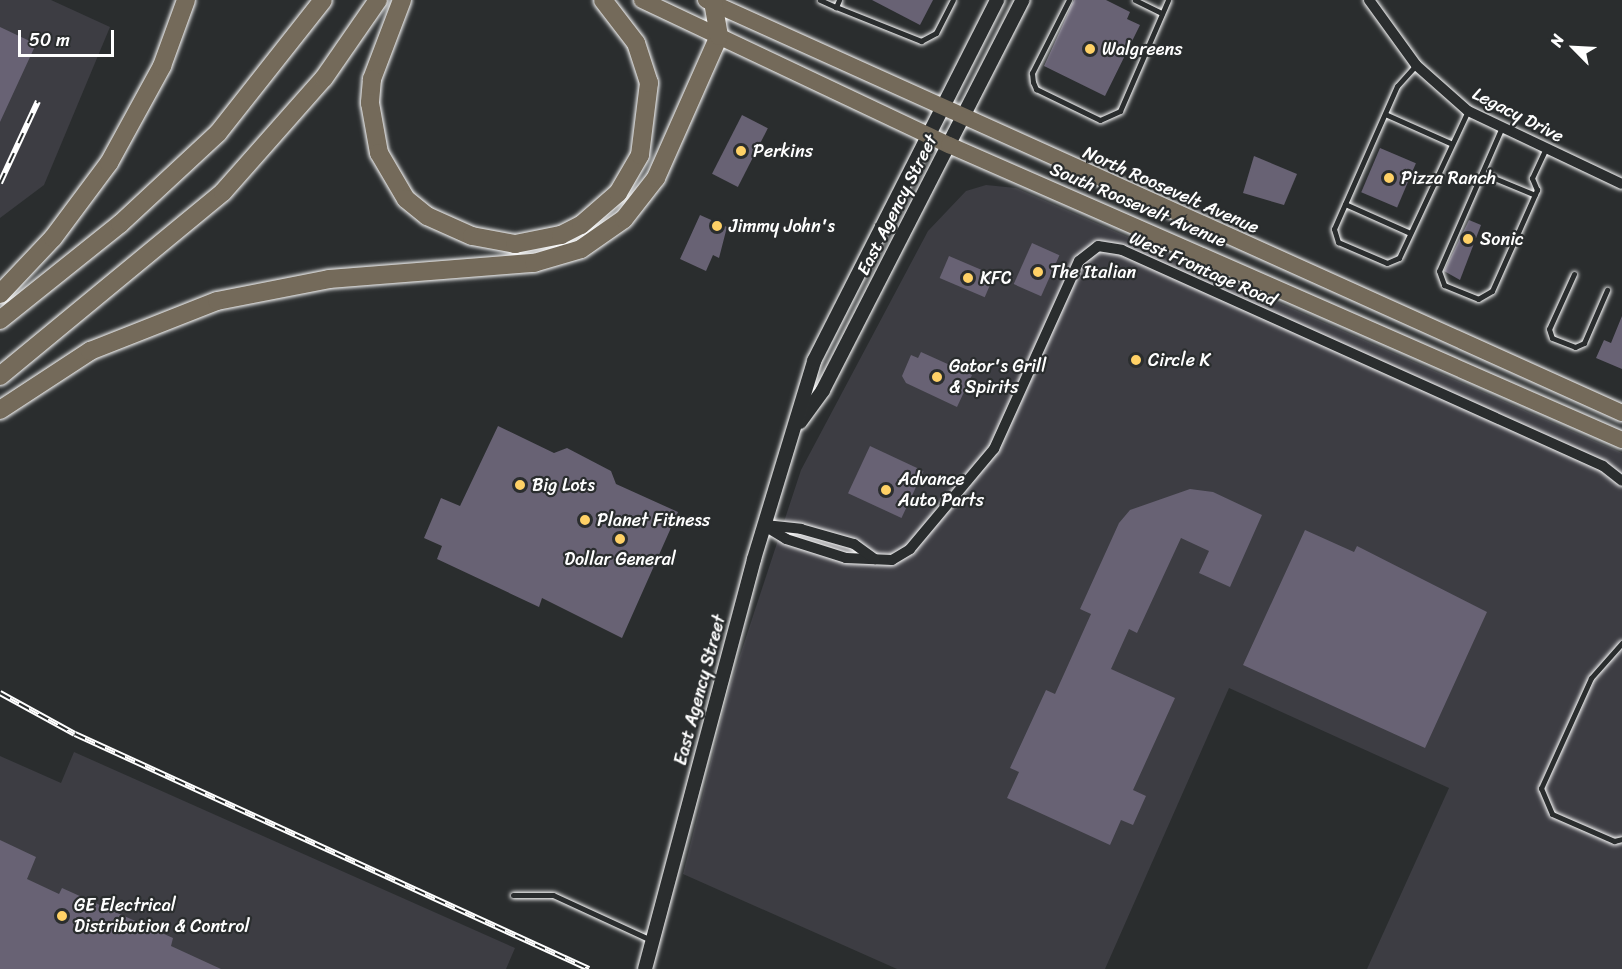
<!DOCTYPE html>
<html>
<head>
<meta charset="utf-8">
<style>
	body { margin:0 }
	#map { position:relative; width:1622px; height:969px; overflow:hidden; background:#2a2d2e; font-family:Sriracha,sans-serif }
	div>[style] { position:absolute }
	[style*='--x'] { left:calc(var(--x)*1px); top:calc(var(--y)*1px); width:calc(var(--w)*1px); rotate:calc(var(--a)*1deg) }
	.built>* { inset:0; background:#3d3d43 }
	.building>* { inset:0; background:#686274; transform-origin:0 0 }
	.roads { filter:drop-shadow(0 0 2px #fff) drop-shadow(0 0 2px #fff) }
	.service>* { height:5px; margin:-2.5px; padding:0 2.5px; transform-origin:2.5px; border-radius:2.5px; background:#2a2d2e }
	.minor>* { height:10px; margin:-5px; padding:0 5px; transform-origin:5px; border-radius:5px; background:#2a2d2e }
	.secondary>* { height:14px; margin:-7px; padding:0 7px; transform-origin:7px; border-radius:7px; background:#2a2d2e }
	.trunk>* { height:16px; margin:-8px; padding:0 8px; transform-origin:8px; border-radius:8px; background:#746a5a }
	.motorway>* { height:18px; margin:-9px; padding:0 9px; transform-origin:9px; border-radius:9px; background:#746a5a }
	.rail>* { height:6px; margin-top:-3px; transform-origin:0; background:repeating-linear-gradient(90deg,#2a2d2e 0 11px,#fff 0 22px); box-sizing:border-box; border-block:2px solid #fff }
	.dots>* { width:16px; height:16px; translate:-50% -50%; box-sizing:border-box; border:3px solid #2a2d2e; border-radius:50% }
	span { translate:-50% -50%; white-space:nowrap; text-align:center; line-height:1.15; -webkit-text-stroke:4.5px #2a2d2e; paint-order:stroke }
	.poi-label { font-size:18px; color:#fff }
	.left { translate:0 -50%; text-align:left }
	.street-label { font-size:18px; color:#fff }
	.north { position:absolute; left:1544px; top:18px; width:60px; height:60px; -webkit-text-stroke:4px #2a2d2e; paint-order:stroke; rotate:294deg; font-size:16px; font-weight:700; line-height:24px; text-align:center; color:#fff }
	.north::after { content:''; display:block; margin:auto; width:21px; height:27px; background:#fff; clip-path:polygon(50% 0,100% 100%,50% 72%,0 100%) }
	.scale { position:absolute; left:18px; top:30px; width:96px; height:27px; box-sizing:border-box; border:3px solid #fff; border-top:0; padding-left:8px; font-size:18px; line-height:21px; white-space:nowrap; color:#fff; -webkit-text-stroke:4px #2a2d2e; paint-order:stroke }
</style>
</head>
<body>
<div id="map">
	<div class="built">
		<i style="clip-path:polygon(0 0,51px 0,110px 27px,44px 185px,0 218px)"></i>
		<i style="clip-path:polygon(986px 185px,1016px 188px,1622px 453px,1622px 969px,1367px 969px,1449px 788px,1229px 688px,1105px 969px,897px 969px,683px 874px,729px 689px,801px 470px,928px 231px,966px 191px)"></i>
		<i style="clip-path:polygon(74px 752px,515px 948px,506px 969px,0 969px,0 756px,61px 783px)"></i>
	</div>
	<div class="building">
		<i style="clip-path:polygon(872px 0,933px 0,920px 25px)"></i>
		<i style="clip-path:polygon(1074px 0,1106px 0,1130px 12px,1127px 19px,1140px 25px,1105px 96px,1044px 66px)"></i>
		<i style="clip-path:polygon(0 27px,36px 44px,0 122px)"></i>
		<i style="left:742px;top:115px;width:29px;height:66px;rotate:27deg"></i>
		<i style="left:1380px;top:148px;width:39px;height:48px;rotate:23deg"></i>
		<i style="clip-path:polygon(1254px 156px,1297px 174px,1284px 205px,1243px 193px)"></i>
		<i style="clip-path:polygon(700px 215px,727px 227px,719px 258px,713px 255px,706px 271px,680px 259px)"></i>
		<i style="clip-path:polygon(1469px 220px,1481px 225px,1460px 280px,1444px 271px)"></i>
		<i style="left:1032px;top:243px;width:30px;height:45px;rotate:24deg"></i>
		<i style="left:949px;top:256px;width:49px;height:24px;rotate:23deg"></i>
		<i style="clip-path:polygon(1622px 316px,1622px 369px,1596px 358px,1604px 340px,1611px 343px)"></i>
		<i style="clip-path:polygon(921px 352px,972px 375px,957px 407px,906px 383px,902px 376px,911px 355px,918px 358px)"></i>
		<i style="clip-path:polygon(498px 426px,554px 453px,567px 448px,611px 471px,616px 484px,678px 512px,622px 638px,542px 598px,539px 607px,437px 559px,442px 546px,424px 538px,441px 498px,460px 506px)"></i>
		<i style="left:870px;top:446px;width:59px;height:52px;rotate:25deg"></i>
		<i style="clip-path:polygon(1190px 489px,1213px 492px,1262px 515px,1230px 587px,1199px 573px,1209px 551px,1181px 538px,1137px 633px,1129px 629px,1111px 669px,1175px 698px,1133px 790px,1146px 796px,1133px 825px,1121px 820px,1110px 845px,1007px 798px,1019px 772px,1010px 768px,1046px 690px,1055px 694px,1091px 614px,1080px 609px,1119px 523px,1130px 510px)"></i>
		<i style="clip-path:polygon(1305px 530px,1354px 552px,1357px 546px,1487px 612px,1425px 748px,1243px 665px)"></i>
		<i style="clip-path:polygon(0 840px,36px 857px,27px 879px,59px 894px,62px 888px,173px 938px,171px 946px,221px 969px,0 969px)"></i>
	</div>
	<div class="roads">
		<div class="service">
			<i style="--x:820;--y:0;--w:17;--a:24"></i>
			<i style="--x:839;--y:0;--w:8;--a:113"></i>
			<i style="--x:836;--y:7;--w:92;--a:21.8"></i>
			<i style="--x:921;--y:41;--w:17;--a:-28"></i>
			<i style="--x:936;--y:33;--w:37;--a:-63"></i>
			<i style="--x:1069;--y:0;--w:82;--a:116.9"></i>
			<i style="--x:1032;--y:73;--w:9;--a:84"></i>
			<i style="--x:1033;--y:82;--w:8;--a:67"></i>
			<i style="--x:1036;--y:89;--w:71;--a:25.8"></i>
			<i style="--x:1100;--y:120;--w:22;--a:-24"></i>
			<i style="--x:1120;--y:111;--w:121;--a:-66.6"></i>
			<i style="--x:1135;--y:0;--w:30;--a:26"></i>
			<i style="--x:1416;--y:65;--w:28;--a:132"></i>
			<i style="--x:1397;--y:86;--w:156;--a:113.8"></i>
			<i style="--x:1334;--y:229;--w:14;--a:73"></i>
			<i style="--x:1338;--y:242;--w:53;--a:23.2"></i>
			<i style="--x:1387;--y:263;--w:13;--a:-23"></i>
			<i style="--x:1399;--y:258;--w:162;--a:-64.9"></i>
			<i style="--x:1385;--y:114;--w:71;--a:24"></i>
			<i style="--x:1502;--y:127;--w:157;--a:113.6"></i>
			<i style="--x:1439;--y:271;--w:15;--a:70"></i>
			<i style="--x:1444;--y:285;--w:37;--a:22"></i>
			<i style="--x:1478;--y:299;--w:16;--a:-30"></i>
			<i style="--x:1492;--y:291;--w:111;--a:-66"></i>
			<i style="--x:1537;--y:190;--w:13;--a:-113"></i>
			<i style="--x:1532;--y:178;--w:33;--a:-65"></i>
			<i style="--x:1482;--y:173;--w:57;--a:22.5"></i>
			<i style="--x:1345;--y:204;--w:71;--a:24"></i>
			<i style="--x:1574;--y:274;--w:60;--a:114.4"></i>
			<i style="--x:1549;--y:329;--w:9;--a:72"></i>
			<i style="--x:1552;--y:338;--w:25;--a:21"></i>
			<i style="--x:1575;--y:347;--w:10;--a:-24"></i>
			<i style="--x:1584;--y:343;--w:58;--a:-66.5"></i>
			<i style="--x:1622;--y:643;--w:47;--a:131.5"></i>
			<i style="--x:1591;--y:678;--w:121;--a:114.4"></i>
			<i style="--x:1541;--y:788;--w:28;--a:67"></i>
			<i style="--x:1552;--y:814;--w:68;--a:23.5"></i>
			<i style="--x:1614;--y:841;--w:8;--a:-14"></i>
			<i style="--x:513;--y:895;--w:40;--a:0"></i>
			<i style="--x:553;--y:895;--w:108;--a:24.7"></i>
		</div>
		<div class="minor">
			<i style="--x:1369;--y:0;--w:80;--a:54.1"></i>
			<i style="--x:1416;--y:65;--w:69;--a:41.5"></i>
			<i style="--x:1468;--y:111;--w:170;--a:25.4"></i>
			<i style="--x:763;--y:525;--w:27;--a:31"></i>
			<i style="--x:786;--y:539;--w:63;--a:17.6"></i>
			<i style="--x:846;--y:558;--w:46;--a:2.5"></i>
			<i style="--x:892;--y:560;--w:21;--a:-31"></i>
			<i style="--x:910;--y:549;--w:131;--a:-50"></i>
			<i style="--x:994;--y:449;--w:206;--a:-65.7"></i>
			<i style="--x:1079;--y:261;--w:24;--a:-38"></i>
			<i style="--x:1098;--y:246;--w:24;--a:9"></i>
			<i style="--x:1122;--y:250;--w:527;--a:24.18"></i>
			<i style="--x:1603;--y:466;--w:24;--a:38"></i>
			<i style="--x:765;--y:525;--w:36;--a:6"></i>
			<i style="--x:801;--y:529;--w:55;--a:15.8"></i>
			<i style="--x:854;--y:544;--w:26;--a:36"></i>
		</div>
		<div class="secondary">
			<i style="--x:800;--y:422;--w:39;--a:-54"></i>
			<i style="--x:823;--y:390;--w:438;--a:-62.9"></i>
			<i style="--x:645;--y:969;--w:424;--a:-75.1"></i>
			<i style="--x:754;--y:559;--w:207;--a:-73.1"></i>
			<i style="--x:814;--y:361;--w:405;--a:-63.1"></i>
		</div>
		<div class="trunk">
			<i style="--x:642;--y:0;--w:340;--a:25.3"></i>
			<i style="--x:949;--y:145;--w:735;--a:23.67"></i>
			<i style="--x:706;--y:0;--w:1005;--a:24.27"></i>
		</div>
		<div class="motorway">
			<i style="--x:402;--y:0;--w:85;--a:110.8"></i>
			<i style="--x:372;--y:79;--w:24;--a:95"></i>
			<i style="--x:370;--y:103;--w:51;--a:79.8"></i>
			<i style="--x:379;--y:153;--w:53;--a:59.6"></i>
			<i style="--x:406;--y:199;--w:27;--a:39"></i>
			<i style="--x:427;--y:216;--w:49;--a:24"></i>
			<i style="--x:472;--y:236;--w:44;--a:10.5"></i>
			<i style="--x:515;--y:244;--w:47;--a:-11.1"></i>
			<i style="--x:561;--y:235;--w:22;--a:-27"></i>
			<i style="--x:581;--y:225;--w:49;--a:-40.9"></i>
			<i style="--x:618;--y:193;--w:44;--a:-59.9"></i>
			<i style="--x:640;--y:155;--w:73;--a:-82.9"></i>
			<i style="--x:649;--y:83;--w:42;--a:-108"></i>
			<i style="--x:636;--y:43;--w:54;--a:-127.5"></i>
			<i style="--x:0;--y:294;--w:77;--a:-46.6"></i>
			<i style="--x:53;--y:238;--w:94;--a:-53.3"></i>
			<i style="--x:109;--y:163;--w:111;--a:-61.3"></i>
			<i style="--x:162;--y:66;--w:70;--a:-70"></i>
			<i style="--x:0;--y:320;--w:154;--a:-38.7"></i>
			<i style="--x:120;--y:224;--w:134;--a:-42.9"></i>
			<i style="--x:218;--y:133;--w:169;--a:-51.7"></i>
			<i style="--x:0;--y:376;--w:289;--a:-39.5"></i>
			<i style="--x:223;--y:192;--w:152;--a:-48.5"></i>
			<i style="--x:324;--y:78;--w:95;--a:-55.3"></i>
			<i style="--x:0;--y:410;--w:108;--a:-33.2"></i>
			<i style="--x:90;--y:351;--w:136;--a:-21.5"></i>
			<i style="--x:217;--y:301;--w:114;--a:-11.1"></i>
			<i style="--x:329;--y:279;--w:206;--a:-4.5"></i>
			<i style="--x:534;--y:263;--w:49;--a:-16.6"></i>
			<i style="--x:581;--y:249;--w:52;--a:-34.9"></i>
			<i style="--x:624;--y:219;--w:52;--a:-52"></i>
			<i style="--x:656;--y:178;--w:155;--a:-66.1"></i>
			<i style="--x:719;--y:36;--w:34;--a:-100"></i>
		</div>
	</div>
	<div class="rail">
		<i style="--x:0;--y:183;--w:90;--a:-65.1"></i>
		<i style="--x:0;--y:693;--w:85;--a:28.7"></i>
		<i style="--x:75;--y:734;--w:565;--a:24.57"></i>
	</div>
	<div class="dots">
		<i style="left:1090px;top:49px;background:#ffd166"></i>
		<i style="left:741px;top:151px;background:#ffd166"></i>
		<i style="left:1389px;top:178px;background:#ffd166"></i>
		<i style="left:717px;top:226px;background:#ffd166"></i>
		<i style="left:1468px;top:239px;background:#ffd166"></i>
		<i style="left:1038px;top:272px;background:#ffd166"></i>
		<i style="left:968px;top:278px;background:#ffd166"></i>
		<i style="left:1136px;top:360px;background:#ffd166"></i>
		<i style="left:937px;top:377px;background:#ffd166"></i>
		<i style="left:520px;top:485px;background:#ffd166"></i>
		<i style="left:886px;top:490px;background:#ffd166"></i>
		<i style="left:585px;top:520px;background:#ffd166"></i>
		<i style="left:620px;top:539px;background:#ffd166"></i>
		<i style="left:62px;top:916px;background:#ffd166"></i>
	</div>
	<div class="poi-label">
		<span class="left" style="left:1102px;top:49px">Walgreens</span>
		<span class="left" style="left:753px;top:151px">Perkins</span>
		<span class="left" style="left:1401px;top:178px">Pizza Ranch</span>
		<span class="left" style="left:729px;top:226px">Jimmy John's</span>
		<span class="left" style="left:1480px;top:239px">Sonic</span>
		<span class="left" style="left:1050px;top:272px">The Italian</span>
		<span class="left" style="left:980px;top:278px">KFC</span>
		<span class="left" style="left:1148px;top:360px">Circle K</span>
		<span class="left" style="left:949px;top:377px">Gator's Grill<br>&amp; Spirits</span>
		<span class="left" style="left:898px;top:490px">Advance<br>Auto Parts</span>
		<span class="left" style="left:532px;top:485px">Big Lots</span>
		<span class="left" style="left:597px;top:520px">Planet Fitness</span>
		<span style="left:620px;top:559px">Dollar General</span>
		<span class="left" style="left:74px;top:916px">GE Electrical<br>Distribution &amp; Control</span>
	</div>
	<div class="street-label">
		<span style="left:1518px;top:115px;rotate:27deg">Legacy Drive</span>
		<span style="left:1171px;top:190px;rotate:24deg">North Roosevelt Avenue</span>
		<span style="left:897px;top:205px;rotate:-63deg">East Agency Street</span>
		<span style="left:1138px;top:205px;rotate:23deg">South Roosevelt Avenue</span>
		<span style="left:1203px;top:269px;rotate:24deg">West Frontage Road</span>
		<span style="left:700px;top:690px;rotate:-75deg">East Agency Street</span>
	</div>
	<div class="north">N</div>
	<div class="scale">50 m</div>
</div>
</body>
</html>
